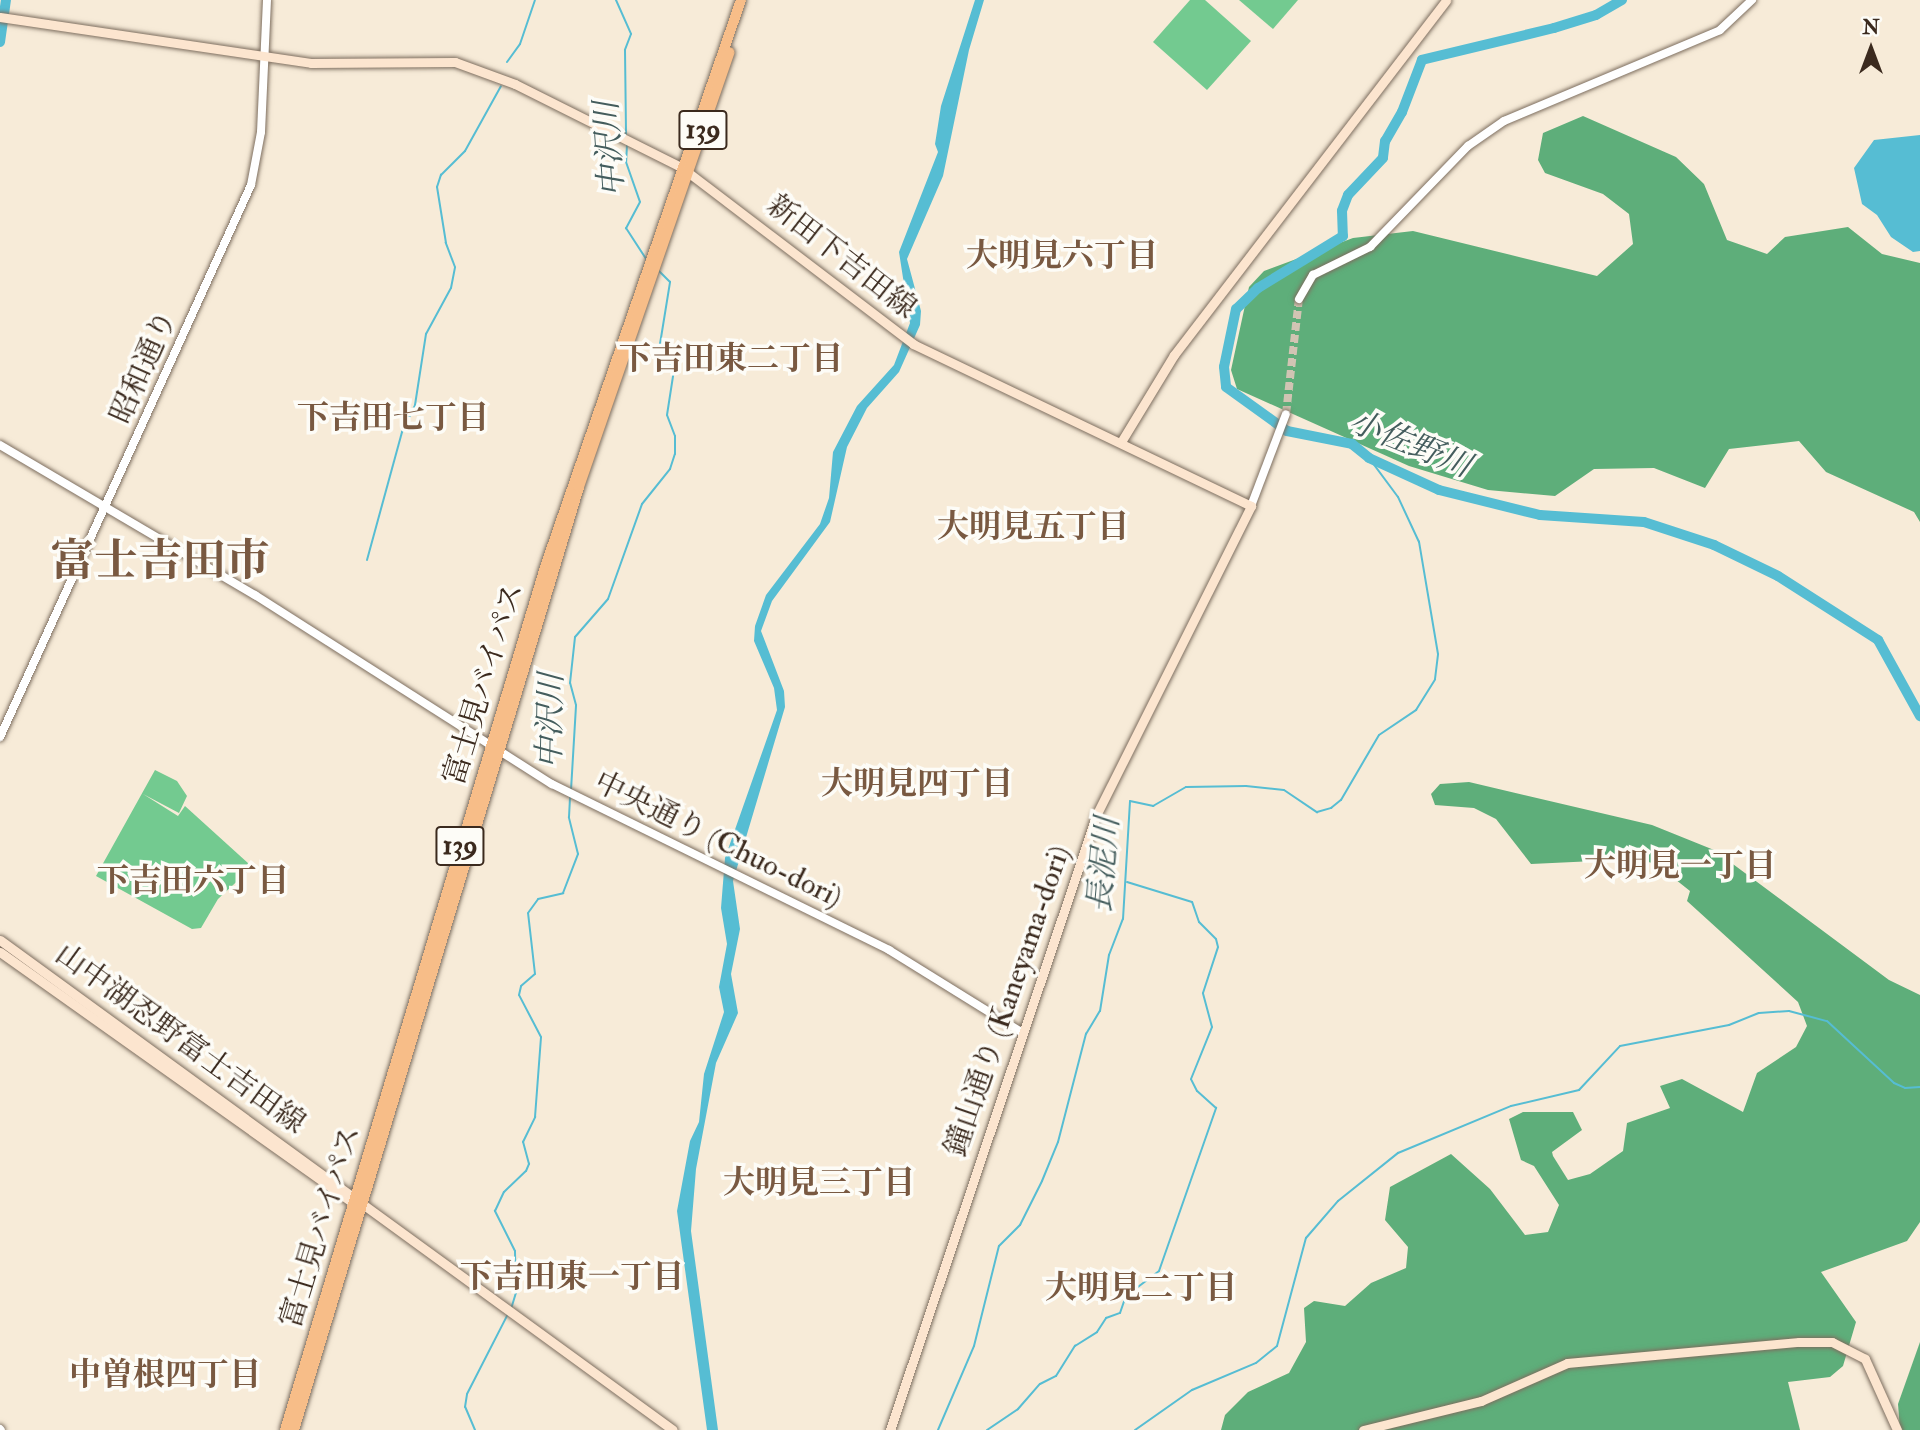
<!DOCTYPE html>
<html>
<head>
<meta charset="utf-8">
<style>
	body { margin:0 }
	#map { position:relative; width:1920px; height:1430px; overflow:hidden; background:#f7ebd8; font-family:"IM FELL Double Pica","Noto Serif JP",serif }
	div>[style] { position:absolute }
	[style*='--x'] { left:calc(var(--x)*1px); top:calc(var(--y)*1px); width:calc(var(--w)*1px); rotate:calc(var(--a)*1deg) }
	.green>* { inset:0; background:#73ca90 }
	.forest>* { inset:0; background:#5eae7a }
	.water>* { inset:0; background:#56bdd3 }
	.stream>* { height:2px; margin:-1px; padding:0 1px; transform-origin:1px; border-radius:1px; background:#56bdd3 }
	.river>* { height:10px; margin:-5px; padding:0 5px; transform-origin:5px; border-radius:5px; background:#56bdd3 }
	.tertiary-tunnel>* { height:8px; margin-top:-4px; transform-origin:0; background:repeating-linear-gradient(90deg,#d1c4b3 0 8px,transparent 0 12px) }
	.roads { filter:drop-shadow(0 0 2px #7d6e5f) drop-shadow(0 0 2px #7d6e5f) }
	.tertiary>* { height:8px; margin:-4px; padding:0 4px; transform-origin:4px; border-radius:4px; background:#fff }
	.secondary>* { height:9px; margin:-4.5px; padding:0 4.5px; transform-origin:4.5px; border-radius:4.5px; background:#fce5cf }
	.trunk>* { height:10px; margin:-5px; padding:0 5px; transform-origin:5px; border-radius:5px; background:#f7bd88 }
	span { translate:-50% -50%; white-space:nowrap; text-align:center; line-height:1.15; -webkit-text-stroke:7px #fdfcf7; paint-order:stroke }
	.shield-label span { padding:2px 5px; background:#fdfcf7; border:2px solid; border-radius:5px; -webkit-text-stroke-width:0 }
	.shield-label { font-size:28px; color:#3b2a1e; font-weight:700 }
	.street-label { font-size:30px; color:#3b2a1e }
	.water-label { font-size:32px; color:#445d5d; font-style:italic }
	.neighbourhood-label { font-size:32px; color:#795941; font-weight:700 }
	.town-label { font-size:44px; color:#795941; font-weight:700 }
	.north { position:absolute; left:1836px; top:14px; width:70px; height:70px; -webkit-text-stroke:5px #fdfcf7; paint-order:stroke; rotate:0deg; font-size:19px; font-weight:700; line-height:28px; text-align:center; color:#3b2a1e }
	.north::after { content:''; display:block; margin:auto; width:24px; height:32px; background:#3b2a1e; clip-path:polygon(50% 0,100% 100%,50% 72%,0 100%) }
</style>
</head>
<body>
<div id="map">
	<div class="green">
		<i style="clip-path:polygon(1190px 0,1205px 0,1251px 41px,1207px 90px,1153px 42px)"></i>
		<i style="clip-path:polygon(1239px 0,1298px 0,1273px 29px)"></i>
		<i style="clip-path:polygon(155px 770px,177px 781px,187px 796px,179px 813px,143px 794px,178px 816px,185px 806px,249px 864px,247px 872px,218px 899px,201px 928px,192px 929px,96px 876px)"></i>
	</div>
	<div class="forest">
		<i style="clip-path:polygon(1583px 116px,1676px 157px,1704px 184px,1727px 240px,1767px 254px,1785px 237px,1848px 227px,1882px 254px,1920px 263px,1920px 522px,1914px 512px,1826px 472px,1799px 441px,1729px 449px,1705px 488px,1654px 468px,1594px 469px,1555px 496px,1488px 490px,1409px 466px,1237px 389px,1231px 370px,1249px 287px,1264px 271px,1353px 238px,1413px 231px,1597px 276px,1633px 244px,1629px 214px,1603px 194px,1545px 173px,1538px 160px,1543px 133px)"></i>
		<i style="clip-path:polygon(1469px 782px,1652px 825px,1714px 850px,1889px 980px,1920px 995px,1920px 1222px,1907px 1241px,1821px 1272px,1856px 1322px,1843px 1366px,1830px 1377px,1788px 1382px,1800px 1430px,1221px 1430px,1225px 1415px,1248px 1392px,1289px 1373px,1306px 1342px,1304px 1308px,1314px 1301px,1345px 1306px,1371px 1283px,1406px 1268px,1408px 1247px,1385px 1220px,1390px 1187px,1451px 1154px,1490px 1189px,1525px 1235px,1548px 1232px,1559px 1205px,1534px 1166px,1521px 1160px,1509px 1119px,1523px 1112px,1573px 1112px,1582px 1130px,1552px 1152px,1553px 1156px,1568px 1180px,1590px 1174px,1623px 1151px,1627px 1123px,1670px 1108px,1660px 1086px,1682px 1079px,1743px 1112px,1757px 1073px,1796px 1047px,1807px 1026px,1798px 1002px,1687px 901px,1690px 891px,1656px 864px,1637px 859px,1531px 864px,1496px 819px,1474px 808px,1435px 805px,1431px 794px,1440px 784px)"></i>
		<i style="clip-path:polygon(1920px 1342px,1920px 1430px,1900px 1430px,1898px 1404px)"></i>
	</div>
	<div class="water">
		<i style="clip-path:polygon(975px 0,984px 0,969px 50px,943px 176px,907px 259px,921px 311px,920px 325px,899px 372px,867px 408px,847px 447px,830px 522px,772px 601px,761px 631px,784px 691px,785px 707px,733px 881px,740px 929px,731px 974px,738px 1013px,716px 1063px,696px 1169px,691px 1231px,718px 1430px,707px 1430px,677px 1211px,690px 1141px,699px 1122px,704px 1074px,724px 1012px,719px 987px,727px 944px,721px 908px,725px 858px,777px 710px,774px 688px,754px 641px,755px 626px,766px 595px,820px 524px,829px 498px,833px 452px,857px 406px,894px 365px,910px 323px,899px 252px,938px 152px,935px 144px,941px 106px)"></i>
		<i style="clip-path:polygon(1920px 135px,1920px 251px,1913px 252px,1891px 237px,1877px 215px,1862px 204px,1854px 168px,1874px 140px)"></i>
	</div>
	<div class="stream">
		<i style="--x:616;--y:0;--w:37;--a:66"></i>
		<i style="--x:631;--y:34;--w:17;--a:111"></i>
		<i style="--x:625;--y:50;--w:85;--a:89.3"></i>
		<i style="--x:507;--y:62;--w:22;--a:-54"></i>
		<i style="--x:520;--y:44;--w:46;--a:-71.2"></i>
		<i style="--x:627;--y:145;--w:17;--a:93"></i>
		<i style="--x:626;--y:162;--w:42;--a:70.7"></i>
		<i style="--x:640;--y:202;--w:30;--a:118"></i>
		<i style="--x:626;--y:228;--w:37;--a:57"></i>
		<i style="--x:367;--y:560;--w:133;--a:-74.7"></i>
		<i style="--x:402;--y:432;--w:30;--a:-64"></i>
		<i style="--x:415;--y:405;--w:72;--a:-81.2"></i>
		<i style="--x:426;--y:334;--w:52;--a:-61.5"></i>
		<i style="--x:451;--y:288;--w:21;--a:-79"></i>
		<i style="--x:455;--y:267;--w:26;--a:-111"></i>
		<i style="--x:446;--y:243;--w:57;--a:-99.1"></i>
		<i style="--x:437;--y:187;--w:13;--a:-72"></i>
		<i style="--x:441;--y:175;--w:34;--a:-45"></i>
		<i style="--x:465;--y:151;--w:74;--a:-61"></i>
		<i style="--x:571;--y:790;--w:85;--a:-86.6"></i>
		<i style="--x:576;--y:705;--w:23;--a:-105"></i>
		<i style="--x:570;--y:683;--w:46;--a:-83.8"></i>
		<i style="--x:575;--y:637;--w:50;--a:-49"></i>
		<i style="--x:608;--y:599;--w:101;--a:-70.3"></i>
		<i style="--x:642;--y:504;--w:45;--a:-51.3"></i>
		<i style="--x:670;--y:469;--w:16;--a:-72"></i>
		<i style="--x:675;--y:454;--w:18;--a:-90"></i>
		<i style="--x:675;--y:436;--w:22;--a:-111"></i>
		<i style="--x:667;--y:415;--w:46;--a:-81.2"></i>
		<i style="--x:674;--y:370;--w:30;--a:-118"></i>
		<i style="--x:660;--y:344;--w:63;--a:-80.8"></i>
		<i style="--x:670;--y:282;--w:17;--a:-135"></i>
		<i style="--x:511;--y:1309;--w:17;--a:-73"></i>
		<i style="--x:516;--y:1293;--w:42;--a:-91.4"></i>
		<i style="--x:515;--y:1251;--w:45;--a:-116.6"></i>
		<i style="--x:495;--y:1211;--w:21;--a:-65"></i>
		<i style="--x:504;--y:1192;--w:30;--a:-44"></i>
		<i style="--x:526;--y:1171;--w:8;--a:-67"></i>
		<i style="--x:529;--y:1164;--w:23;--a:-105"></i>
		<i style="--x:523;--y:1142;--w:28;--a:-64"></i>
		<i style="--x:535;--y:1117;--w:80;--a:-85.7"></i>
		<i style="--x:541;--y:1037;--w:47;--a:-117.6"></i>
		<i style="--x:519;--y:995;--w:9;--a:-77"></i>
		<i style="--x:521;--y:986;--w:18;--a:-41"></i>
		<i style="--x:535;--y:974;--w:61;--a:-96.5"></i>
		<i style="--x:528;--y:913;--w:17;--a:-54"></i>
		<i style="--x:538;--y:899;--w:26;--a:-13"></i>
		<i style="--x:563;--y:893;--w:42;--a:-69"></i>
		<i style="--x:578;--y:854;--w:38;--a:-104"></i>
		<i style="--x:569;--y:817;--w:22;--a:-87"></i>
		<i style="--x:475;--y:1430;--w:25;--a:-113"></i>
		<i style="--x:465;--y:1407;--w:13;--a:-81"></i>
		<i style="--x:467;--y:1394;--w:90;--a:-62.9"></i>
		<i style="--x:938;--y:1430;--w:91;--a:-66.8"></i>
		<i style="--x:974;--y:1346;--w:103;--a:-76"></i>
		<i style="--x:999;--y:1246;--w:30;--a:-45"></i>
		<i style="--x:1020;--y:1225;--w:49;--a:-63.4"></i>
		<i style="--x:1042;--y:1181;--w:42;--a:-67.7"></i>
		<i style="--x:1058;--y:1142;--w:112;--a:-75.5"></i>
		<i style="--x:1086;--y:1034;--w:27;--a:-59"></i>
		<i style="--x:1100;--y:1011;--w:57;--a:-80.9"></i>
		<i style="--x:1109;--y:955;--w:39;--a:-69"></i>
		<i style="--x:1123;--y:919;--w:118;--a:-86.6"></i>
		<i style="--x:1130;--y:801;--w:24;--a:12"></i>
		<i style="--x:1153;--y:806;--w:38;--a:-30"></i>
		<i style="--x:1186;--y:787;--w:60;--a:-1"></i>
		<i style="--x:1246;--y:786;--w:38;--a:6"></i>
		<i style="--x:1284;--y:790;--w:40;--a:34"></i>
		<i style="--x:1317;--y:812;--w:15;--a:-16"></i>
		<i style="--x:1331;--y:808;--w:13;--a:-39"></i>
		<i style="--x:1341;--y:800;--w:75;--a:-59.7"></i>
		<i style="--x:1379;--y:735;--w:45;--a:-34"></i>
		<i style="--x:1416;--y:710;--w:36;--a:-58"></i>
		<i style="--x:1435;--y:679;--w:25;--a:-83"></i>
		<i style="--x:1438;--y:654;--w:114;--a:-99.6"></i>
		<i style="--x:1419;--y:542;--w:50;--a:-115"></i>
		<i style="--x:1398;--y:497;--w:49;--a:-126.6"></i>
		<i style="--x:987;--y:1430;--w:37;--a:-34"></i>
		<i style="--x:1018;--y:1409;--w:33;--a:-49"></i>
		<i style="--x:1040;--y:1384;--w:18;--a:-27"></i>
		<i style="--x:1056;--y:1376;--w:36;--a:-58"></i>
		<i style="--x:1075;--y:1346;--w:26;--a:-32"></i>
		<i style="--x:1097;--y:1332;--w:17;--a:-57"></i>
		<i style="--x:1106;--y:1318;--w:15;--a:-20"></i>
		<i style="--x:1120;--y:1313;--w:18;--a:-71"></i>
		<i style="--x:1126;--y:1296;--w:41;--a:-37.1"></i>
		<i style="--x:1159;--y:1271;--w:173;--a:-70.7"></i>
		<i style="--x:1216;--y:1108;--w:25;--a:-138"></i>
		<i style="--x:1197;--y:1091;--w:13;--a:-117"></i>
		<i style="--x:1191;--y:1079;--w:56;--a:-68"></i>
		<i style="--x:1212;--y:1027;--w:35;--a:-105"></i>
		<i style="--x:1203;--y:993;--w:48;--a:-71.9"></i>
		<i style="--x:1218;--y:947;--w:8;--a:-104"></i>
		<i style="--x:1216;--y:939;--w:24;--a:-135"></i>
		<i style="--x:1199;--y:922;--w:21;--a:-109"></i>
		<i style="--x:1192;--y:902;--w:68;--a:-162.9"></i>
		<i style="--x:1135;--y:1430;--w:70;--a:-35.1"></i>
		<i style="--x:1192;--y:1390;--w:69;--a:-22.9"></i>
		<i style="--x:1256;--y:1363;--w:27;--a:-39"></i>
		<i style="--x:1277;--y:1346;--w:112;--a:-75"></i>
		<i style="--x:1306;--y:1238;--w:49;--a:-49.1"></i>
		<i style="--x:1338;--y:1201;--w:77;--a:-38.7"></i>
		<i style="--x:1398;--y:1153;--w:122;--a:-22.6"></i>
		<i style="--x:1511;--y:1106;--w:70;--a:-13.2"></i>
		<i style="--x:1579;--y:1090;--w:60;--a:-47"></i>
		<i style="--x:1620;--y:1046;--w:111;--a:-10.9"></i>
		<i style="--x:1729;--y:1025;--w:32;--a:-22"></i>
		<i style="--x:1759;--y:1013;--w:30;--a:-4"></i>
		<i style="--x:1789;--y:1011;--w:39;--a:15"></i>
		<i style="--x:1827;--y:1021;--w:91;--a:42.8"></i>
		<i style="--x:1894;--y:1083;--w:12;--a:24"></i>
		<i style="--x:1905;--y:1088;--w:15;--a:-4"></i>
	</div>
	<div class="river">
		<i style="--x:1622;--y:0;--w:30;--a:150"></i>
		<i style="--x:1596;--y:15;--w:44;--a:162.8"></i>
		<i style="--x:1554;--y:28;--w:136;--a:166.4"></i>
		<i style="--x:1422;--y:60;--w:56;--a:111"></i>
		<i style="--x:1402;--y:112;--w:34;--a:120"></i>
		<i style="--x:1385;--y:141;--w:17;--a:97"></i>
		<i style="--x:1383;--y:158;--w:51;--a:133.4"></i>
		<i style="--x:1348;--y:195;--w:17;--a:111"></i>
		<i style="--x:1342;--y:211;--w:25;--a:88"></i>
		<i style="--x:1343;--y:236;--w:100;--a:148.5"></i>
		<i style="--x:1258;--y:288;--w:30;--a:136"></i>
		<i style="--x:1236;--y:309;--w:59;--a:101.7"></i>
		<i style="--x:1224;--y:367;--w:20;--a:84"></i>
		<i style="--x:1226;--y:387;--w:75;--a:35.8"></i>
		<i style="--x:1287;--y:431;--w:66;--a:11.3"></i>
		<i style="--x:1352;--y:444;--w:22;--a:39"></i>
		<i style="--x:1369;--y:458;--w:77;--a:24.6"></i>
		<i style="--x:1439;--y:490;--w:104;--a:13.9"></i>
		<i style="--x:1540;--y:515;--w:104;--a:3.9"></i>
		<i style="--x:1644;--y:522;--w:74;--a:18.2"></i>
		<i style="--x:1714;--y:545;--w:71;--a:25.8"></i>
		<i style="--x:1778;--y:576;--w:119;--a:32.6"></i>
		<i style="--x:1878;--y:640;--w:87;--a:61.1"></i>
		<i style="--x:0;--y:42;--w:42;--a:-81.9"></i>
	</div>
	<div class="tertiary-tunnel">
		<i style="--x:1286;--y:414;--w:116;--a:-83.6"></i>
	</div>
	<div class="roads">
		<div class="tertiary">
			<i style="--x:1299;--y:299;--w:28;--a:-60"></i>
			<i style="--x:1313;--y:275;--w:64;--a:-26.2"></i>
			<i style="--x:1370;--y:247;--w:141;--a:-45.9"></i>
			<i style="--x:1468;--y:146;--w:44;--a:-34.8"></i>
			<i style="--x:1504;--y:121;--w:234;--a:-22.8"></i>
			<i style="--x:1720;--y:30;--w:44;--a:-43.2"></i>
			<i style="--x:0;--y:445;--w:296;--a:30.5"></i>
			<i style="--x:255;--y:595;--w:352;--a:32.5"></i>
			<i style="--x:552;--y:784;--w:376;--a:26.2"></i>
			<i style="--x:889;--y:950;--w:158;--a:31.8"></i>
			<i style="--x:1251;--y:506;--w:98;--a:-69.2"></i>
			<i style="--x:0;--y:737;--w:606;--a:-65.55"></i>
			<i style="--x:251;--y:185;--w:54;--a:-79.3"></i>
			<i style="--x:261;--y:132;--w:132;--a:-87.4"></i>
			<i style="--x:0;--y:1429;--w:1;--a:45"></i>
		</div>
		<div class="secondary">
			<i style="--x:0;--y:17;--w:314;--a:8.4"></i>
			<i style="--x:311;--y:63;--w:144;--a:-0.4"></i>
			<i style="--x:455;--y:62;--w:64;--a:20.1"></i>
			<i style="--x:515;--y:84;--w:186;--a:26.6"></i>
			<i style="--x:681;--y:167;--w:292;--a:37.3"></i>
			<i style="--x:913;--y:344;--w:375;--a:25.6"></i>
			<i style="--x:1251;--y:506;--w:343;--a:116.6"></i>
			<i style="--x:1097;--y:813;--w:651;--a:108.55"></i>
			<i style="--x:1121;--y:442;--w:102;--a:-58.7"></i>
			<i style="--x:1174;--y:355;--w:447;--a:-52.5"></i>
			<i style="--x:0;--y:940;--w:832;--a:36.06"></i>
			<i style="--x:0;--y:952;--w:438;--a:35.4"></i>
			<i style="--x:1363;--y:1430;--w:122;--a:-13.8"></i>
			<i style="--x:1481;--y:1401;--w:94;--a:-23.8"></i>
			<i style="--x:1567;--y:1363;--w:233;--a:-5.2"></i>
			<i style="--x:1799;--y:1342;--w:33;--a:0"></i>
			<i style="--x:1832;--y:1342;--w:37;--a:27"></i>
			<i style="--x:1865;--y:1359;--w:78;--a:65.7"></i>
		</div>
		<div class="trunk">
			<i style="--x:285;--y:1430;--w:901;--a:-73.23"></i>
			<i style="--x:545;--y:567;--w:600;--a:-70.93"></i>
			<i style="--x:294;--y:1430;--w:985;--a:-73.18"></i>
			<i style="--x:579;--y:487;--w:460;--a:-70.9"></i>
		</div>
	</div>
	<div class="shield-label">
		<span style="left:703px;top:130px">139</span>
		<span style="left:460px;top:846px">139</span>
	</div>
	<div class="street-label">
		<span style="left:841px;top:257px;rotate:38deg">新田下吉田線</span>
		<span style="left:144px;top:367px;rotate:-66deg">昭和通り</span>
		<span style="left:484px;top:684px;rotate:-73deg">富士見バイパス</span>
		<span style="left:718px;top:840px;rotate:26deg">中央通り (Chuo-dori)</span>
		<span style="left:1008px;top:1001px;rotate:-71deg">鐘山通り (Kaneyama-dori)</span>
		<span style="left:180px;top:1039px;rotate:36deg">山中湖忍野富士吉田線</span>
		<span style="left:321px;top:1227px;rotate:-73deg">富士見バイパス</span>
	</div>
	<div class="water-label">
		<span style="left:610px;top:149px;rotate:-94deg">中沢川</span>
		<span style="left:1410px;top:444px;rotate:22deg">小佐野川</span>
		<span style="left:551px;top:721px;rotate:-89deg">中沢川</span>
		<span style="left:1104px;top:865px;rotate:-85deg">長泥川</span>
	</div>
	<div class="neighbourhood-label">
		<span style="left:1062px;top:256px">大明見六丁目</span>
		<span style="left:731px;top:359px">下吉田東二丁目</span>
		<span style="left:393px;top:418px">下吉田七丁目</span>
		<span style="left:1033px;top:527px">大明見五丁目</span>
		<span style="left:917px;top:784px">大明見四丁目</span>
		<span style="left:1680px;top:866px">大明見一丁目</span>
		<span style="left:193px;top:881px">下吉田六丁目</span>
		<span style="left:819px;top:1183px">大明見三丁目</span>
		<span style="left:572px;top:1277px">下吉田東一丁目</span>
		<span style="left:1141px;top:1288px">大明見二丁目</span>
		<span style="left:165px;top:1375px">中曽根四丁目</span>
	</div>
	<div class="town-label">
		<span style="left:160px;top:562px">富士吉田市</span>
	</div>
	<div class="north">N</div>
</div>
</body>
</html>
